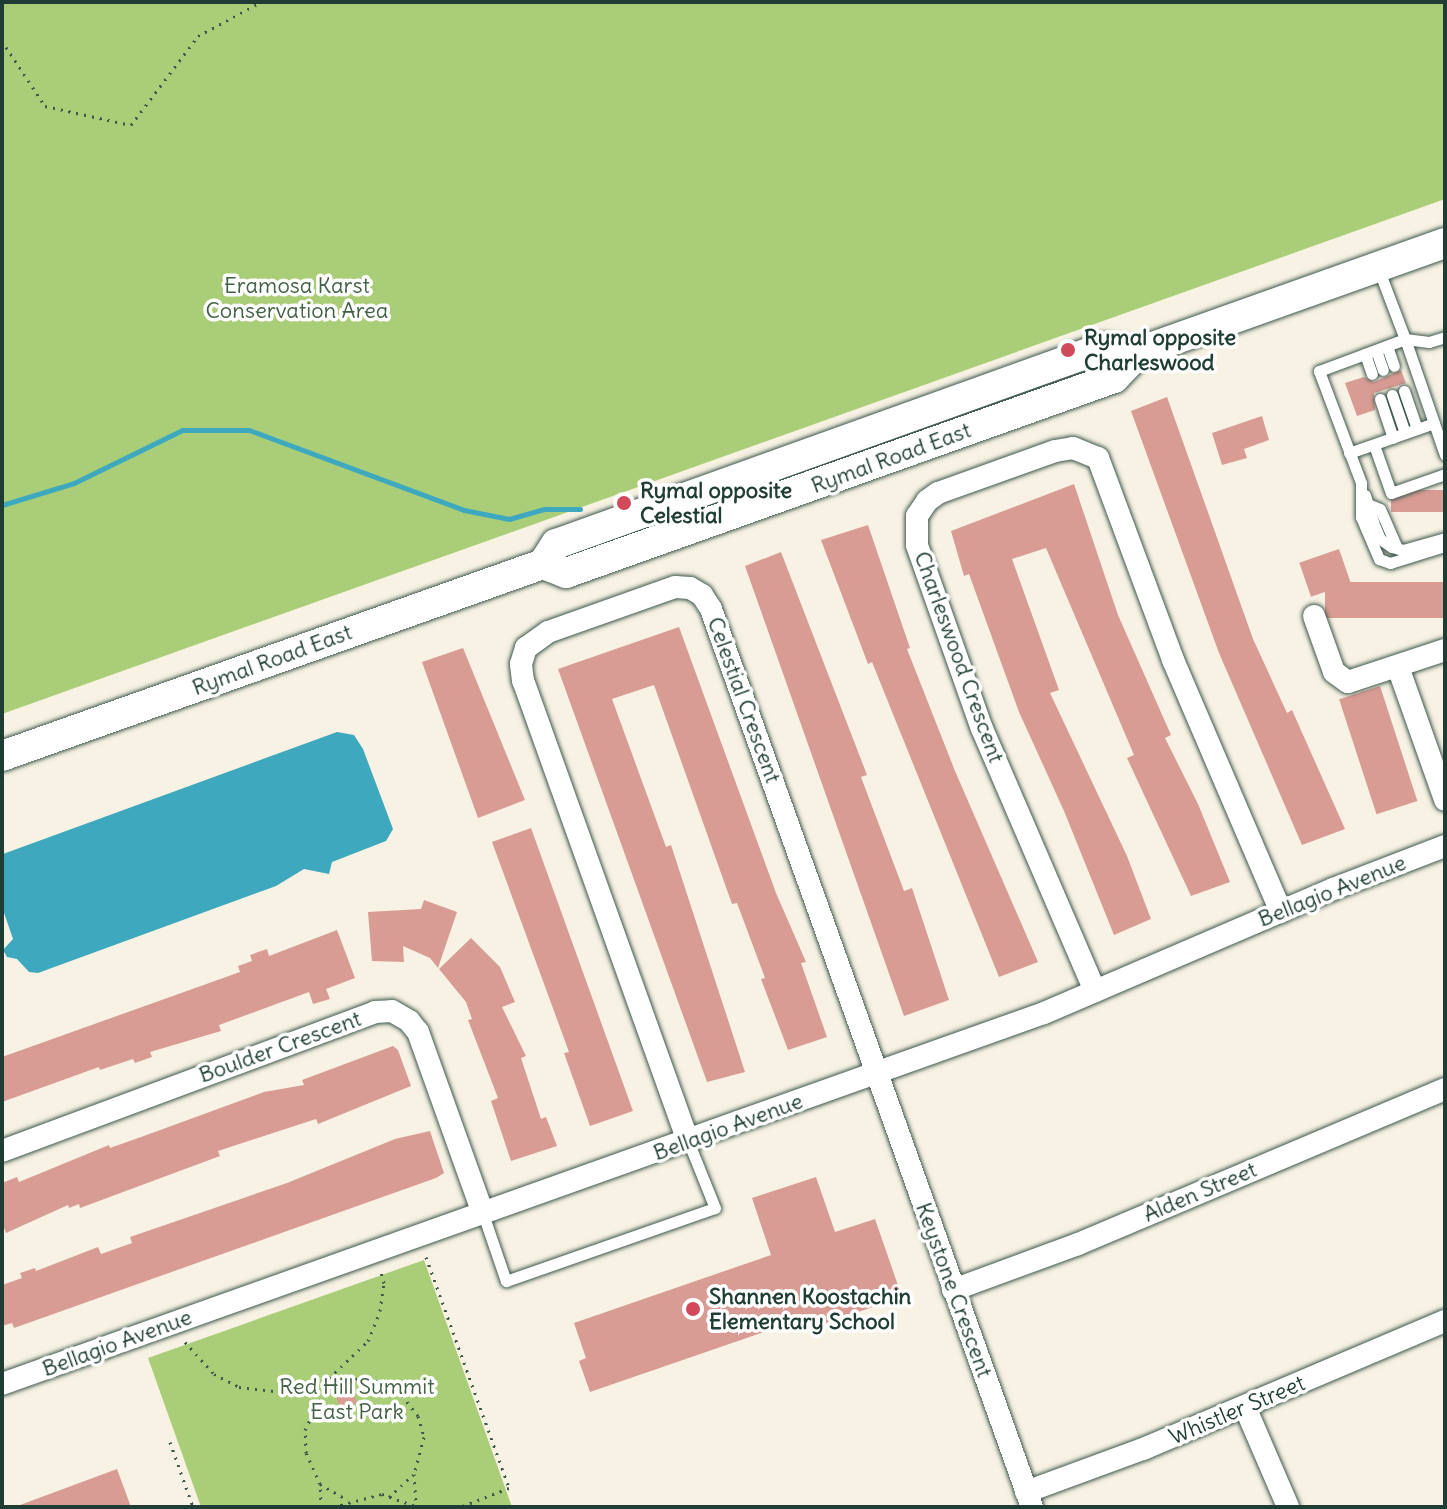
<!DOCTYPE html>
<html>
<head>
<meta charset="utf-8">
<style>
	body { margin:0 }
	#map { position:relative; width:1447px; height:1509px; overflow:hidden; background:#f7f2e3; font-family:Delius,sans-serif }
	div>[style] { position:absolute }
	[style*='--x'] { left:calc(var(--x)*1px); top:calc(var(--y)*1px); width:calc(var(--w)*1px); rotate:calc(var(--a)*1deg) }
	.green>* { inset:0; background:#aace78 }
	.water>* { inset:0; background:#3ea9be }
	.stream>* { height:5px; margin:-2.5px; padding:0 2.5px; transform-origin:2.5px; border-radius:2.5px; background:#3ea9be }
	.building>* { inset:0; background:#d99c94; transform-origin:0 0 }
	.path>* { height:3px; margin-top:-1.5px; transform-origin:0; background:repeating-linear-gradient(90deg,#3f584e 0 2px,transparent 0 8px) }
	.roads { filter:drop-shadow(0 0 2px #3f584e) drop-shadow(0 0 2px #3f584e) }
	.lane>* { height:11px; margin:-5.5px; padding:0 5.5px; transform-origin:5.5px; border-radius:5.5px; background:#fff }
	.street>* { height:22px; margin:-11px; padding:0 11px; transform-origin:11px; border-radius:11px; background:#fff }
	.secondary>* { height:30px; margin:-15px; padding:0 15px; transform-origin:15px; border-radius:15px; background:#fff }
	.dots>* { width:22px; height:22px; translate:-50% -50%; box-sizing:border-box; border:4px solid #fff; border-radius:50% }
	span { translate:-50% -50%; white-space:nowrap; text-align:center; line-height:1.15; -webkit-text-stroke:7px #fff; paint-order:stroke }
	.park-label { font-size:22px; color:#426145 }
	.poi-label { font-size:22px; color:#1f3d34; font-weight:700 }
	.left { translate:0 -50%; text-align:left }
	.street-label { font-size:22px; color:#1f3d34 }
	.frame { position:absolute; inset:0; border:4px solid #1f3d34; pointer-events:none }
</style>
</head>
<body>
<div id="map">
	<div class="green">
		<i style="clip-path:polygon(2px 2px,1445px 2px,1445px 199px,2px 714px)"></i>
		<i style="clip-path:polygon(424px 1260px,512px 1507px,201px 1507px,148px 1358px)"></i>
	</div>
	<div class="water">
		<i style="clip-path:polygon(337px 732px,354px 735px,363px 749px,393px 829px,386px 841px,332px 862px,329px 874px,304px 869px,276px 886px,38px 973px,29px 972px,17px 959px,7px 957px,3px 950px,13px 939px,2px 907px,3px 854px)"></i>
	</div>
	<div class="stream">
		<i style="--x:2;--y:505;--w:75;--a:-17"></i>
		<i style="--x:74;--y:483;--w:120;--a:-26.1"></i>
		<i style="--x:182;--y:430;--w:67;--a:0"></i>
		<i style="--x:249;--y:430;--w:229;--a:20.4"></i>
		<i style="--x:464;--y:510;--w:46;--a:11.3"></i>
		<i style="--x:509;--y:519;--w:37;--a:-16"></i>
		<i style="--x:545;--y:509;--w:35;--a:0"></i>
	</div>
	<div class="building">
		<i style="clip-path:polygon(1401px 370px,1406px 383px,1374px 393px,1375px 410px,1357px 416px,1345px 383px,1364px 377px,1374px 382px)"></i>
		<i style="clip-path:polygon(1167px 397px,1253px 639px,1287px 713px,1292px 710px,1345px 829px,1302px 845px,1219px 653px,1131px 411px)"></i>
		<i style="clip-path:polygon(1262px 416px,1269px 440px,1244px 449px,1247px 458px,1222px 465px,1212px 433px)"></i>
		<i style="clip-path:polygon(1074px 484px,1118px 615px,1171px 735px,1165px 738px,1198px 804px,1230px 882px,1191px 896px,1127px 758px,1134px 755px,1046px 548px,1012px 559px,1059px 690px,1050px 693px,1127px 856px,1151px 919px,1114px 935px,1064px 811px,1019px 712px,969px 574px,964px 576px,951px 531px)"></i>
		<i style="left:1445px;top:490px;width:22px;height:54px;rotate:90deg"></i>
		<i style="clip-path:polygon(868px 525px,910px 648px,907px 649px,955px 771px,1038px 962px,999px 977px,872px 662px,868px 664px,821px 540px)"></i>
		<i style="left:1339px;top:549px;width:36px;height:42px;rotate:71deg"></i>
		<i style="clip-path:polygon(781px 552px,867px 775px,861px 777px,904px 891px,912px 888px,949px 1000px,904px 1016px,745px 566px)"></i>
		<i style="left:1445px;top:582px;width:36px;height:120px;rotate:90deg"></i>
		<i style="clip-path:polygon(679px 627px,776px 893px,806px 962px,801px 963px,827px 1037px,788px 1050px,761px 979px,765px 978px,737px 903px,732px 904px,654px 685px,612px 699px,666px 847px,671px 845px,745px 1072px,707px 1082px,558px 669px)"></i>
		<i style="clip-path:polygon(463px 648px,525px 800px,478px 818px,422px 662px)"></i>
		<i style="left:1380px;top:686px;width:121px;height:43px;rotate:72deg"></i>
		<i style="clip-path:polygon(531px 828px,633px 1111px,590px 1126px,564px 1053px,569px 1052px,492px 842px)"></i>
		<i style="clip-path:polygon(424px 900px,457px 912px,438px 968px,430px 958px,403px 946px,404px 962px,372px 961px,368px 912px,421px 909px)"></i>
		<i style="clip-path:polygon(337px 930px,355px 978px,326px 989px,330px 999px,313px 1004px,309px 992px,219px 1025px,221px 1031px,150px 1052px,152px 1057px,135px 1063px,133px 1059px,100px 1070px,99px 1067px,2px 1102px,2px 1057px,240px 972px,238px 966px,252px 961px,250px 955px,267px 949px,269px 956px)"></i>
		<i style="clip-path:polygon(471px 938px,500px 967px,515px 1002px,502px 1007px,526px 1056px,521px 1058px,541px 1119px,546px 1117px,557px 1146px,511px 1161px,491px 1101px,498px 1098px,468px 1020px,472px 1019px,466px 1002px,439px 969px)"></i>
		<i style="clip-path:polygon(393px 1046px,398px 1050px,411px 1086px,318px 1124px,316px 1119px,218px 1151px,220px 1156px,80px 1208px,79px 1204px,69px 1208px,68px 1205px,6px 1233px,2px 1222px,2px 1183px,17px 1177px,19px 1182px,109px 1145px,110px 1148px,141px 1137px,264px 1092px,304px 1085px,302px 1080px)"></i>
		<i style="clip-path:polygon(430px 1131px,444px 1173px,436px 1178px,14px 1328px,12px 1323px,2px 1326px,2px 1285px,22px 1278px,20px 1273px,35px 1268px,36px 1271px,98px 1247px,101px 1254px,132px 1243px,130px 1237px,287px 1183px,395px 1139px)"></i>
		<i style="clip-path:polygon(816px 1177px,835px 1232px,875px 1219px,902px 1297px,817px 1326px,813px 1315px,590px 1392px,579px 1361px,586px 1358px,574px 1323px,771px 1255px,752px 1198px)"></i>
		<i style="left:353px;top:1389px;width:15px;height:18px;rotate:74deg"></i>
		<i style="clip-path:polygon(117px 1469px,131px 1507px,20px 1507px,20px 1505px)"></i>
	</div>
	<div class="path">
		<i style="--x:2;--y:47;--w:4;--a:0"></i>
		<i style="--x:6;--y:47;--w:71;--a:56.5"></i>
		<i style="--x:45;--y:106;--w:88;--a:12.5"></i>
		<i style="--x:131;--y:125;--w:111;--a:-53"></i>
		<i style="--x:198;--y:36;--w:72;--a:-28.4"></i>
		<i style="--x:426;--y:1257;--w:245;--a:70.2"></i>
		<i style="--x:509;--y:1488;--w:53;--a:158.8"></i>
		<i style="--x:185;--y:1342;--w:43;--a:47.8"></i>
		<i style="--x:214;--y:1374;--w:28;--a:27"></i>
		<i style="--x:239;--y:1387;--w:53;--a:6.5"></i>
		<i style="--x:292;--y:1393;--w:40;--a:-22"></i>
		<i style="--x:329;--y:1378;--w:54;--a:-43.5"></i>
		<i style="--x:368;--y:1341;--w:32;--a:-68"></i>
		<i style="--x:380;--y:1311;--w:28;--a:-82"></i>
		<i style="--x:384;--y:1283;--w:11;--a:-105"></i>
		<i style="--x:170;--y:1442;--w:69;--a:70.5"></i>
		<i style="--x:320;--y:1484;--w:32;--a:30"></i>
		<i style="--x:389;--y:1497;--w:33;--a:-43"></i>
		<i style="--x:321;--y:1507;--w:23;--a:-92"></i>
		<i style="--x:320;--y:1484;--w:34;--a:-114"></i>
		<i style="--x:306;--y:1453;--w:23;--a:-92"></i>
		<i style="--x:305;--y:1430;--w:32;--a:-64"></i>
		<i style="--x:319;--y:1401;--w:19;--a:-43"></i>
		<i style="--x:333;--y:1388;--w:28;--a:-21"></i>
		<i style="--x:359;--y:1378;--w:22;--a:10"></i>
		<i style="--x:381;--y:1382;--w:17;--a:24"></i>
		<i style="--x:397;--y:1389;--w:34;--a:52"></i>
		<i style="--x:418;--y:1416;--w:22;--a:74"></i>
		<i style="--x:424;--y:1437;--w:38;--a:105"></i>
		<i style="--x:414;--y:1474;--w:32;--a:86"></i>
		<i style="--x:333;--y:1507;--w:51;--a:-14.9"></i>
		<i style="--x:382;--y:1494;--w:37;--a:20"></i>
	</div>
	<div class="roads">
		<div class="lane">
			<i style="--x:1378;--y:268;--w:76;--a:69.2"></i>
			<i style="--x:1405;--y:339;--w:24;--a:7"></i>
			<i style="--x:1429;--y:342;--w:17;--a:-17"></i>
			<i style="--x:1387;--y:346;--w:21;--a:71"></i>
			<i style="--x:1376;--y:350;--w:21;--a:71"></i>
			<i style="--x:1365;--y:354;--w:21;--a:71"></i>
			<i style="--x:1404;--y:391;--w:40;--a:71.1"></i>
			<i style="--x:1392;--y:395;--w:40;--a:71.1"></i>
			<i style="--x:1380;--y:399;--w:41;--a:71.6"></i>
			<i style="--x:1374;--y:445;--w:51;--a:70.5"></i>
			<i style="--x:1391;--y:493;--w:57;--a:-19.4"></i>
			<i style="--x:1349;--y:453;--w:90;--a:-19.4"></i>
			<i style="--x:1445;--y:455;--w:123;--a:-109"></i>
			<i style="--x:1405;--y:339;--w:92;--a:159.6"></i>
			<i style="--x:1319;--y:371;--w:120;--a:69.4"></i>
			<i style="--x:1361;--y:483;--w:34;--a:90"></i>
			<i style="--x:1361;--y:517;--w:46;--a:66.8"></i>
			<i style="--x:1379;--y:559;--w:12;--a:20"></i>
			<i style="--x:1390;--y:563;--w:58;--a:-17.2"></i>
			<i style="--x:1365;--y:495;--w:34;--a:73"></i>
			<i style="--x:1375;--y:527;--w:13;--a:67"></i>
			<i style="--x:1380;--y:539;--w:14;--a:34"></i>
			<i style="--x:1392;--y:547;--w:11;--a:15"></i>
			<i style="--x:1403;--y:550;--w:44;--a:-15.9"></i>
			<i style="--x:1368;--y:504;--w:13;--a:23"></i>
			<i style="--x:1380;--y:509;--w:43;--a:66.4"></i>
			<i style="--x:483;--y:1214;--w:71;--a:71.1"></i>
			<i style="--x:506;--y:1281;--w:221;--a:-19.3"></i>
			<i style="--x:715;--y:1208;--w:72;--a:-111.9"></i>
		</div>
		<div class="street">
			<i style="--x:1314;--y:616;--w:59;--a:70.3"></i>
			<i style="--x:1334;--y:672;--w:17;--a:36"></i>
			<i style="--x:1348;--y:682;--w:102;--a:-18.3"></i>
			<i style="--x:1398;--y:667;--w:141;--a:70.5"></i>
			<i style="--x:1095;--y:991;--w:285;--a:-113.3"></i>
			<i style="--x:982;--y:729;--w:195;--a:-109.5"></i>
			<i style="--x:917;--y:545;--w:29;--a:-90"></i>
			<i style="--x:917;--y:516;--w:18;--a:-56"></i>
			<i style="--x:927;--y:501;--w:14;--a:-36"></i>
			<i style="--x:938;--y:493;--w:124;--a:-19.7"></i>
			<i style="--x:1055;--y:451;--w:18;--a:-9"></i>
			<i style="--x:1073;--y:448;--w:27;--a:22"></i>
			<i style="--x:1098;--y:458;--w:215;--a:69.6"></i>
			<i style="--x:1173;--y:660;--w:274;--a:66.8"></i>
			<i style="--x:688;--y:1141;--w:489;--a:-109.7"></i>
			<i style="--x:523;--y:681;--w:17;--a:-97"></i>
			<i style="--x:521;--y:664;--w:17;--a:-73"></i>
			<i style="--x:526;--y:648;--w:27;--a:-36"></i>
			<i style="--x:548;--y:632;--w:135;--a:-19.5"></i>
			<i style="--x:675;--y:587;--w:15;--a:4"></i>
			<i style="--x:690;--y:588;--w:14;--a:30"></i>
			<i style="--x:702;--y:595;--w:17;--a:57"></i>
			<i style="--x:711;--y:609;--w:954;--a:70.33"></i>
			<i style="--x:2;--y:1151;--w:398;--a:-20.4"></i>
			<i style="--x:375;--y:1012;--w:17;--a:-3"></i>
			<i style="--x:392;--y:1011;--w:20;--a:30"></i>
			<i style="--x:409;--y:1021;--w:14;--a:51"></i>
			<i style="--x:418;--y:1032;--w:193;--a:70.3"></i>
			<i style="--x:953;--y:1290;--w:133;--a:-20.2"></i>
			<i style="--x:1078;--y:1244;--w:398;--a:-22.9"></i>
			<i style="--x:2;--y:1384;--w:1106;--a:-19.6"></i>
			<i style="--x:1044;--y:1013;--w:314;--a:-23.2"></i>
			<i style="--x:1333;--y:889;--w:120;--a:-21"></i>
			<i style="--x:1245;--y:1407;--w:109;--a:66.7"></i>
			<i style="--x:1026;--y:1492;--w:125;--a:-20.2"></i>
			<i style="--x:1143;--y:1449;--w:328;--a:-23"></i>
		</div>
		<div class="secondary">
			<i style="--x:543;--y:564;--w:25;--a:21"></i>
			<i style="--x:566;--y:573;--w:582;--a:-19.59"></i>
			<i style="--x:1114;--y:378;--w:36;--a:-46"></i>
			<i style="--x:1139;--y:352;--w:325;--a:-19.6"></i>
			<i style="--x:2;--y:756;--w:574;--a:-19.54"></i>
			<i style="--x:543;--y:564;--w:24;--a:-57"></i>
			<i style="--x:556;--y:544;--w:580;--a:-19.75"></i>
			<i style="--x:1102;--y:348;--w:37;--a:6"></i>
		</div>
	</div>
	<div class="dots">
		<i style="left:1068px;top:350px;background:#d1495b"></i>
		<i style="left:624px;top:503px;background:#d1495b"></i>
		<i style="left:693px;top:1309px;background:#d1495b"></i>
	</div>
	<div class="park-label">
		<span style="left:297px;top:298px">Eramosa Karst<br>Conservation Area</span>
		<span style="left:357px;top:1399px">Red Hill Summit<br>East Park</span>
	</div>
	<div class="poi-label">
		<span class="left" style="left:1084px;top:350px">Rymal opposite<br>Charleswood</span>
		<span class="left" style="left:640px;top:503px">Rymal opposite<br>Celestial</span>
		<span class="left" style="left:709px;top:1309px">Shannen Koostachin<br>Elementary School</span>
	</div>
	<div class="street-label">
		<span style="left:891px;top:458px;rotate:-20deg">Rymal Road East</span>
		<span style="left:959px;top:657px;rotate:70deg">Charleswood Crescent</span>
		<span style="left:272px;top:660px;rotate:-20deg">Rymal Road East</span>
		<span style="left:744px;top:700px;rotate:70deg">Celestial Crescent</span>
		<span style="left:1332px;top:891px;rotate:-22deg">Bellagio Avenue</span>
		<span style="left:280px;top:1047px;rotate:-20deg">Boulder Crescent</span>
		<span style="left:728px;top:1127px;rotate:-20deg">Bellagio Avenue</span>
		<span style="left:1200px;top:1192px;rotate:-23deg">Alden Street</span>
		<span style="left:954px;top:1290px;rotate:70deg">Keystone Crescent</span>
		<span style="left:117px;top:1343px;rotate:-20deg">Bellagio Avenue</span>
		<span style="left:1237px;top:1410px;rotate:-23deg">Whistler Street</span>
	</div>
	<div class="frame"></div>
</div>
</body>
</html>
